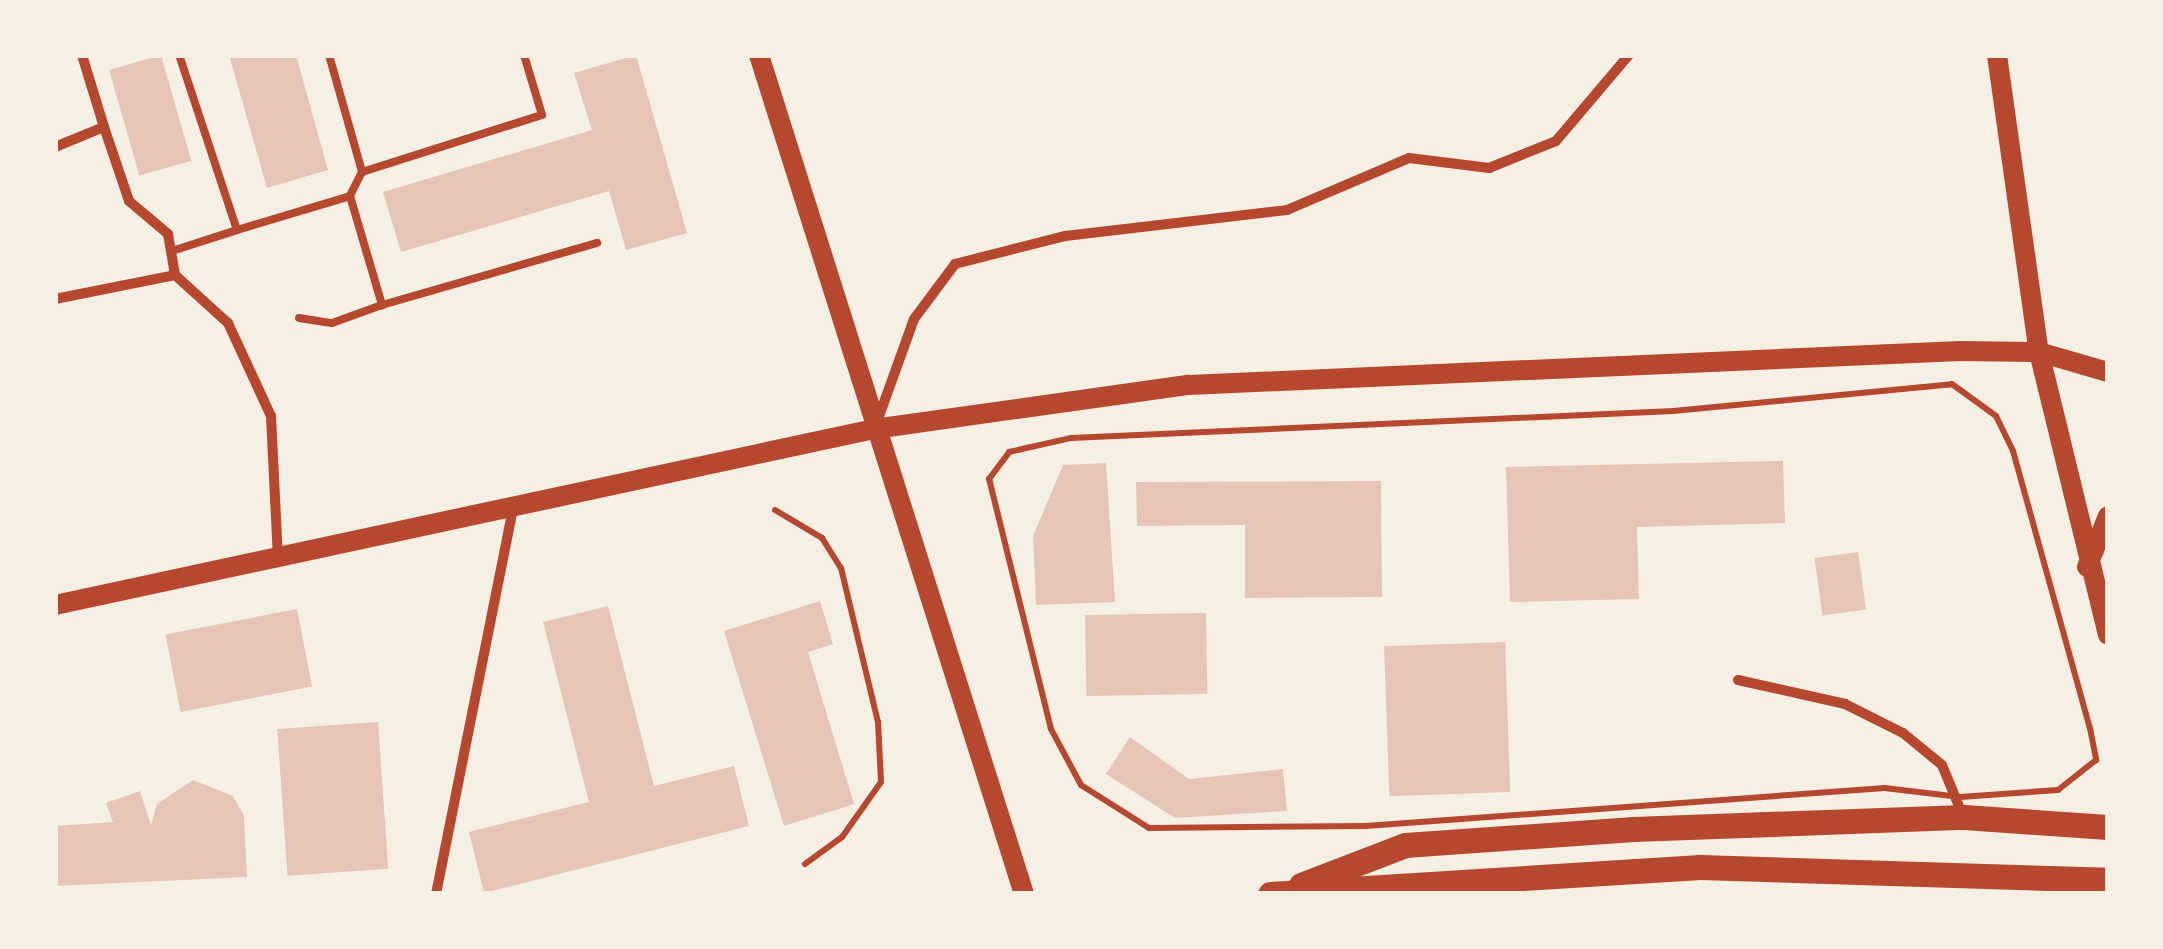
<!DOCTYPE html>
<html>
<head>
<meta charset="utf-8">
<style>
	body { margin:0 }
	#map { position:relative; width:2163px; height:949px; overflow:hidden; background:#f6efe4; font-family:Karla,sans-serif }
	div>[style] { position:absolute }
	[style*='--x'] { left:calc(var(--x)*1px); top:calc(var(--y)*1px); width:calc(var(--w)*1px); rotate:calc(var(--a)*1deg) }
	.building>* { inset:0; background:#e6c5b7; transform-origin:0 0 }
	.path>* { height:6px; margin:-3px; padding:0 3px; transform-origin:3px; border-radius:3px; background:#b5482f }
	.service>* { height:8px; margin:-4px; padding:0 4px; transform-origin:4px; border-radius:4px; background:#b5482f }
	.minor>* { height:10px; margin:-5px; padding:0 5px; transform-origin:5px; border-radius:5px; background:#b5482f }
	.secondary>* { height:20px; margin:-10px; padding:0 10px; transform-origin:10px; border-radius:10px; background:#b5482f }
	.primary>* { height:25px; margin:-12.5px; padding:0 12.5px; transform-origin:12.5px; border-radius:12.5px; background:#b5482f }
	span { translate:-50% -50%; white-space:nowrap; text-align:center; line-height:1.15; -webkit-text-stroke:10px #f6efe4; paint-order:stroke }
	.frame { position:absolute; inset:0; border:58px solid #f6efe4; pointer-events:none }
</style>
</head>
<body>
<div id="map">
	<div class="building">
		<i style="left:161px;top:55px;width:110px;height:54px;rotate:74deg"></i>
		<i style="clip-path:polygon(229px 55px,296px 55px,328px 170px,267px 188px)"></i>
		<i style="clip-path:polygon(636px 55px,687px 233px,626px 250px,609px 191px,401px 252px,383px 192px,592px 130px,574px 73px)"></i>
		<i style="clip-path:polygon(1783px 461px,1785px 523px,1637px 527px,1639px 599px,1510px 602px,1506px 467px)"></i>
		<i style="clip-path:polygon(1106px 463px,1115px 602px,1036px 605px,1033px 536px,1063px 465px)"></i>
		<i style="clip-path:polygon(1381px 481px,1382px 597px,1245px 598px,1245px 525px,1137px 526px,1136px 482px)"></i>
		<i style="left:1858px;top:552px;width:58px;height:44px;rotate:82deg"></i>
		<i style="clip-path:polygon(820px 601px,833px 644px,808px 652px,854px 804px,784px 826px,724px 631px)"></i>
		<i style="clip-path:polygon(608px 606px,654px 786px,734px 766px,749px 826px,484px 893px,469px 832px,589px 802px,543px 622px)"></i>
		<i style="left:297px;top:609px;width:79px;height:134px;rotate:79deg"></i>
		<i style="left:1206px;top:613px;width:81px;height:121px;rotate:89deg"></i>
		<i style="left:1505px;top:642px;width:150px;height:121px;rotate:88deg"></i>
		<i style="left:378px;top:722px;width:147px;height:101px;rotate:86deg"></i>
		<i style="clip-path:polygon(1130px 737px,1189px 779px,1283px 769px,1287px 811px,1175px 818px,1106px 774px)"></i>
		<i style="clip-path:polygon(193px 780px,233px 796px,244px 816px,247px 877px,55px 886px,55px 826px,113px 822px,106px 803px,140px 791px,151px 825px,157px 804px)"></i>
	</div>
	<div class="path">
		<i style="--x:1952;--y:384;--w:54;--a:36"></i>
		<i style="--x:1996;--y:416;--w:39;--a:64"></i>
		<i style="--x:2013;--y:451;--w:288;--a:74.5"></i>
		<i style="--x:2090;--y:728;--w:33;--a:79"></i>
		<i style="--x:2096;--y:760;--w:48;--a:141.7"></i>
		<i style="--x:2058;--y:790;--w:98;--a:175.9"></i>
		<i style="--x:1960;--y:797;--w:76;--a:-173.2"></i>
		<i style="--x:1885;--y:788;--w:521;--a:175.82"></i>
		<i style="--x:1365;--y:826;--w:216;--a:179.5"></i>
		<i style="--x:1149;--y:828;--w:80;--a:-147.7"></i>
		<i style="--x:1081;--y:785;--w:64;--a:-118.2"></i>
		<i style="--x:1051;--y:729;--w:258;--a:-103.9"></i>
		<i style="--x:989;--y:479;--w:34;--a:-53"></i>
		<i style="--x:1009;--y:452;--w:64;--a:-12.7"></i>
		<i style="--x:1071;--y:438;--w:603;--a:-2.57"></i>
		<i style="--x:1673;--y:411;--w:280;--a:-5.5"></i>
		<i style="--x:775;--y:510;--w:55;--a:30.8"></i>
		<i style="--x:822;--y:538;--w:36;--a:58"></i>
		<i style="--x:841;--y:568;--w:158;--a:76.5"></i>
		<i style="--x:878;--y:722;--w:60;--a:87.1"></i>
		<i style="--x:881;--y:782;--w:67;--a:125.3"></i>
		<i style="--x:842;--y:837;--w:46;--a:143.9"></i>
	</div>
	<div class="service">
		<i style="--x:329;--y:55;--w:122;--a:74.2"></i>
		<i style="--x:362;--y:172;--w:27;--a:117"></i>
		<i style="--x:362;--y:172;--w:189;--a:-17.6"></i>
		<i style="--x:542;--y:115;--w:63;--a:-106.7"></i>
		<i style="--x:237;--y:230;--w:118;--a:-16.7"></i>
		<i style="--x:350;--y:196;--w:114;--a:73.6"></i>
		<i style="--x:382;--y:305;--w:224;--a:-16.1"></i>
		<i style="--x:172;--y:251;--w:68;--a:-17.9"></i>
		<i style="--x:237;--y:230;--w:184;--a:-108.3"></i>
		<i style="--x:299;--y:318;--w:33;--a:9"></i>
		<i style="--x:332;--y:323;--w:53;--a:-19.8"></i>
	</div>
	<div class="minor">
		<i style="--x:82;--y:55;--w:75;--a:73"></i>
		<i style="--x:55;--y:147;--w:53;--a:-22.2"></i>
		<i style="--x:104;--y:127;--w:78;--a:71.3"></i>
		<i style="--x:129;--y:201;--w:51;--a:40.2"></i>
		<i style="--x:168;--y:234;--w:42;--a:80.3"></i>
		<i style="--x:175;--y:275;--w:72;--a:42.2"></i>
		<i style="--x:228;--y:323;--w:102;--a:65.2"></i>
		<i style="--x:271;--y:416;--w:141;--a:87.2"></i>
		<i style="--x:55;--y:299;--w:122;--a:-11.3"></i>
		<i style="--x:878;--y:419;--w:106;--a:-70.2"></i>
		<i style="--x:914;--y:319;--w:69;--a:-53.3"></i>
		<i style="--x:955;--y:264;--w:114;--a:-14.3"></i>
		<i style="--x:1065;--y:236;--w:224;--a:-6.7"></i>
		<i style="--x:1287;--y:210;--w:133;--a:-23.1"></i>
		<i style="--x:1409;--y:158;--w:81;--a:7.1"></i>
		<i style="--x:1489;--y:168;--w:72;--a:-21.9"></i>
		<i style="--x:1556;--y:141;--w:113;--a:-49.7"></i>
		<i style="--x:1738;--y:680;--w:110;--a:12.6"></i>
		<i style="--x:1845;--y:704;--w:65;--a:26.6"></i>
		<i style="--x:1903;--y:733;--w:50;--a:39.4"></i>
		<i style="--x:1942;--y:765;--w:55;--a:67.6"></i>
		<i style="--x:436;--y:894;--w:395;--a:-78.7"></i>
	</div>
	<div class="secondary">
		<i style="--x:759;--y:55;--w:880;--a:72.47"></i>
		<i style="--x:1997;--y:55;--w:300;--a:82"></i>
		<i style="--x:2039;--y:352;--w:291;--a:76.3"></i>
		<i style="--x:2087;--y:567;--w:55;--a:-67.6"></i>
		<i style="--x:55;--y:605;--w:838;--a:-12.13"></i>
		<i style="--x:874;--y:429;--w:318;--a:-8"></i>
		<i style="--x:1189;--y:385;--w:772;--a:-2.53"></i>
		<i style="--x:1960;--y:351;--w:79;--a:0.7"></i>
		<i style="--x:2039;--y:352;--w:72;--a:16.2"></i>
	</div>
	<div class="primary">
		<i style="--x:1301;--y:885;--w:111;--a:-21"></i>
		<i style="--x:1405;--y:845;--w:229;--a:-4"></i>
		<i style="--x:1633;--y:829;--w:331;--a:-2.1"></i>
		<i style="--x:1964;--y:817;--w:144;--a:4"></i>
		<i style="--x:1270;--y:894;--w:431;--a:-3.6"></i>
		<i style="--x:1700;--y:867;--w:408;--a:1.8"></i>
	</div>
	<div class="frame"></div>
</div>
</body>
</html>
